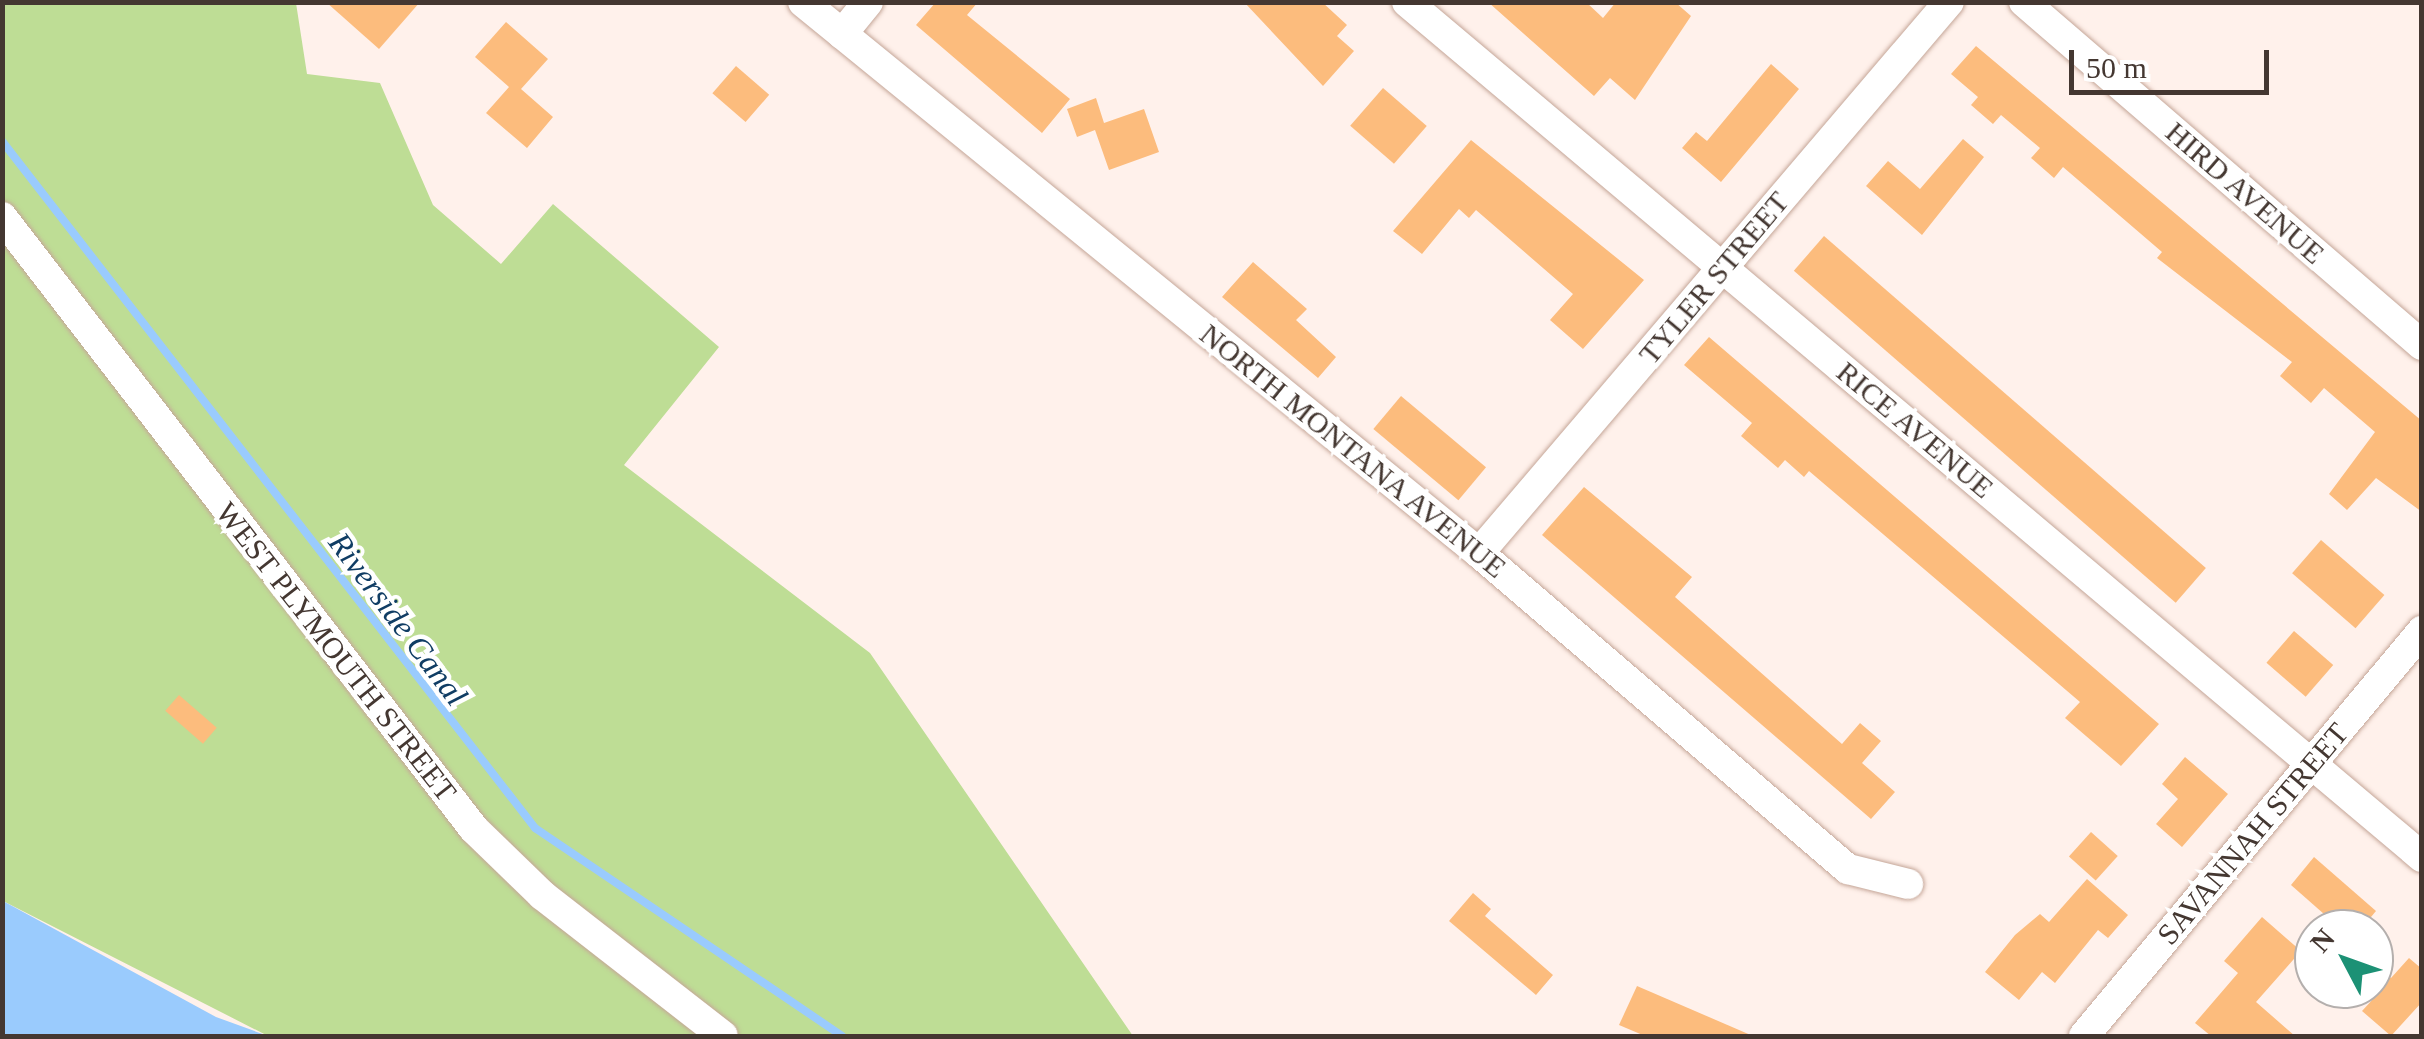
<!DOCTYPE html>
<html>
<head>
<meta charset="utf-8">
<style>
	body { margin:0 }
	#map { position:relative; width:2424px; height:1039px; overflow:hidden; background:#fff1eb; font-family:"Times New Roman",serif }
	div>[style] { position:absolute }
	[style*='--x'] { left:calc(var(--x)*1px); top:calc(var(--y)*1px); width:calc(var(--w)*1px); rotate:calc(var(--a)*1deg) }
	.green>* { inset:0; background:#bedd95 }
	.water>* { inset:0; background:#9acbfd }
	.stream>* { height:8px; margin:-4px; padding:0 4px; transform-origin:4px; border-radius:4px; background:#9acbfd }
	.building>* { inset:0; background:#fcbc7d; transform-origin:0 0 }
	.roads { filter:drop-shadow(0 0 2px #c5a698) drop-shadow(0 0 2px #c5a698) }
	.street>* { height:30px; margin:-15px; padding:0 15px; transform-origin:15px; border-radius:15px; background:#fff }
	span { translate:-50% -50%; white-space:nowrap; text-align:center; line-height:1.15; -webkit-text-stroke:9px #fff; paint-order:stroke }
	.street-label { font-size:30px; color:#443731 }
	.water-label { font-size:32px; color:#103d64; font-style:italic }
	.frame { position:absolute; inset:0; border:5px solid #443731; pointer-events:none }
	.north { position:absolute; left:2294px; top:909px; width:100px; height:100px; box-sizing:border-box; background:#fff; border:2px solid #b4afad; border-radius:50%; rotate:311deg; font-size:28px; font-weight:700; line-height:40px; text-align:center; color:#443731 }
	.north::after { content:''; display:block; margin:auto; width:35px; height:45px; background:#1c9175; clip-path:polygon(50% 0,100% 100%,50% 72%,0 100%) }
	.scale { position:absolute; left:2069px; top:50px; width:200px; height:45px; box-sizing:border-box; border:5px solid #443731; border-top:0; padding-left:12px; font-size:30px; line-height:35px; white-space:nowrap; color:#443731; -webkit-text-stroke:8px #fff; paint-order:stroke }
</style>
</head>
<body>
<div id="map">
	<div class="green">
		<i style="clip-path:polygon(2px 3px,296px 3px,307px 74px,380px 83px,433px 205px,501px 264px,553px 204px,719px 347px,624px 465px,870px 653px,1133px 1036px,268px 1036px,3px 901px)"></i>
	</div>
	<div class="water">
		<i style="clip-path:polygon(3px 901px,216px 1017px,268px 1036px,3px 1036px)"></i>
	</div>
	<div class="stream">
		<i style="--x:2;--y:141;--w:870;--a:52.19"></i>
		<i style="--x:535;--y:828;--w:371;--a:34.1"></i>
	</div>
	<div class="building">
		<i style="clip-path:polygon(326px 2px,420px 2px,379px 49px)"></i>
		<i style="clip-path:polygon(936px 2px,978px 2px,967px 15px,1070px 99px,1042px 133px,916px 25px)"></i>
		<i style="clip-path:polygon(1244px 2px,1322px 2px,1347px 25px,1337px 36px,1354px 51px,1323px 86px)"></i>
		<i style="clip-path:polygon(1488px 2px,1586px 2px,1603px 18px,1616px 2px,1675px 2px,1691px 16px,1635px 100px,1610px 78px,1594px 96px)"></i>
		<i style="clip-path:polygon(506px 22px,548px 59px,521px 89px,553px 117px,527px 148px,486px 113px,509px 87px,475px 57px)"></i>
		<i style="clip-path:polygon(1976px 46px,2422px 421px,2422px 512px,2376px 478px,2347px 510px,2329px 494px,2375px 432px,2324px 388px,2311px 403px,2280px 376px,2292px 362px,2157px 258px,2162px 252px,2063px 167px,2054px 178px,2031px 158px,2040px 148px,2001px 115px,1993px 124px,1971px 105px,1978px 97px,1951px 74px)"></i>
		<i style="clip-path:polygon(1771px 64px,1799px 89px,1721px 182px,1682px 148px,1696px 132px,1707px 141px)"></i>
		<i style="left:736px;top:66px;width:44px;height:36px;rotate:41deg"></i>
		<i style="left:1383px;top:88px;width:58px;height:50px;rotate:41deg"></i>
		<i style="clip-path:polygon(1096px 98px,1104px 123px,1144px 109px,1159px 152px,1109px 170px,1095px 130px,1077px 137px,1067px 109px)"></i>
		<i style="clip-path:polygon(1963px 139px,1984px 157px,1922px 235px,1866px 186px,1888px 161px,1920px 189px)"></i>
		<i style="clip-path:polygon(1471px 140px,1644px 280px,1583px 349px,1550px 320px,1573px 294px,1476px 210px,1469px 218px,1459px 209px,1422px 254px,1393px 231px)"></i>
		<i style="left:1824px;top:236px;width:506px;height:46px;rotate:41deg"></i>
		<i style="clip-path:polygon(1253px 262px,1307px 309px,1296px 320px,1336px 357px,1318px 378px,1222px 297px)"></i>
		<i style="clip-path:polygon(1709px 337px,2159px 724px,2121px 766px,2065px 718px,2080px 702px,1809px 471px,1804px 477px,1785px 460px,1778px 468px,1741px 436px,1752px 423px,1684px 365px)"></i>
		<i style="left:1401px;top:396px;width:111px;height:43px;rotate:40deg"></i>
		<i style="clip-path:polygon(1584px 487px,1692px 577px,1675px 597px,1842px 744px,1860px 723px,1881px 741px,1862px 763px,1895px 792px,1871px 819px,1542px 535px)"></i>
		<i style="left:2321px;top:540px;width:84px;height:44px;rotate:41deg"></i>
		<i style="left:2294px;top:631px;width:52px;height:42px;rotate:41deg"></i>
		<i style="left:179px;top:695px;width:50px;height:21px;rotate:41deg"></i>
		<i style="clip-path:polygon(2185px 757px,2228px 794px,2182px 847px,2156px 824px,2178px 799px,2162px 784px)"></i>
		<i style="left:2091px;top:832px;width:36px;height:33px;rotate:42deg"></i>
		<i style="clip-path:polygon(2314px 857px,2376px 911px,2361px 929px,2341px 929px,2291px 885px)"></i>
		<i style="clip-path:polygon(2087px 879px,2128px 915px,2108px 938px,2098px 930px,2055px 983px,2042px 972px,2019px 1000px,1985px 972px,2015px 935px,2040px 914px,2049px 922px)"></i>
		<i style="clip-path:polygon(1473px 893px,1491px 909px,1485px 916px,1553px 975px,1536px 995px,1449px 921px)"></i>
		<i style="clip-path:polygon(2262px 917px,2301px 951px,2256px 1002px,2295px 1036px,2211px 1036px,2195px 1023px,2238px 973px,2224px 961px)"></i>
		<i style="clip-path:polygon(2409px 958px,2422px 969px,2422px 1002px,2391px 1036px,2362px 1011px,2374px 998px,2374px 963px,2391px 978px)"></i>
		<i style="clip-path:polygon(1637px 986px,1753px 1036px,1645px 1036px,1619px 1025px)"></i>
	</div>
	<div class="roads">
		<div class="street">
			<i style="--x:803;--y:2;--w:872;--a:39.18"></i>
			<i style="--x:1479;--y:553;--w:486;--a:40.6"></i>
			<i style="--x:1848;--y:869;--w:62;--a:14"></i>
			<i style="--x:1407;--y:2;--w:1327;--a:40.11"></i>
			<i style="--x:2024;--y:2;--w:525;--a:40.76"></i>
			<i style="--x:842;--y:34;--w:41;--a:-50.9"></i>
			<i style="--x:2;--y:217;--w:773;--a:52.36"></i>
			<i style="--x:474;--y:829;--w:95;--a:44.1"></i>
			<i style="--x:542;--y:895;--w:229;--a:37.9"></i>
			<i style="--x:1479;--y:553;--w:724;--a:-49.54"></i>
			<i style="--x:2084;--y:1036;--w:528;--a:-50.15"></i>
		</div>
	</div>
	<div class="street-label">
		<span style="left:2245px;top:193px;rotate:41deg">HIRD AVENUE</span>
		<span style="left:1714px;top:278px;rotate:-50deg">TYLER STREET</span>
		<span style="left:1915px;top:430px;rotate:40deg">RICE AVENUE</span>
		<span style="left:1353px;top:451px;rotate:39deg">NORTH MONTANA AVENUE</span>
		<span style="left:336px;top:652px;rotate:52deg">WEST PLYMOUTH STREET</span>
		<span style="left:2253px;top:834px;rotate:-50deg">SAVANNAH STREET</span>
	</div>
	<div class="water-label">
		<span style="left:398px;top:619px;rotate:53deg">Riverside Canal</span>
	</div>
	<div class="frame"></div>
	<div class="north">N</div>
	<div class="scale">50 m</div>
</div>
</body>
</html>
